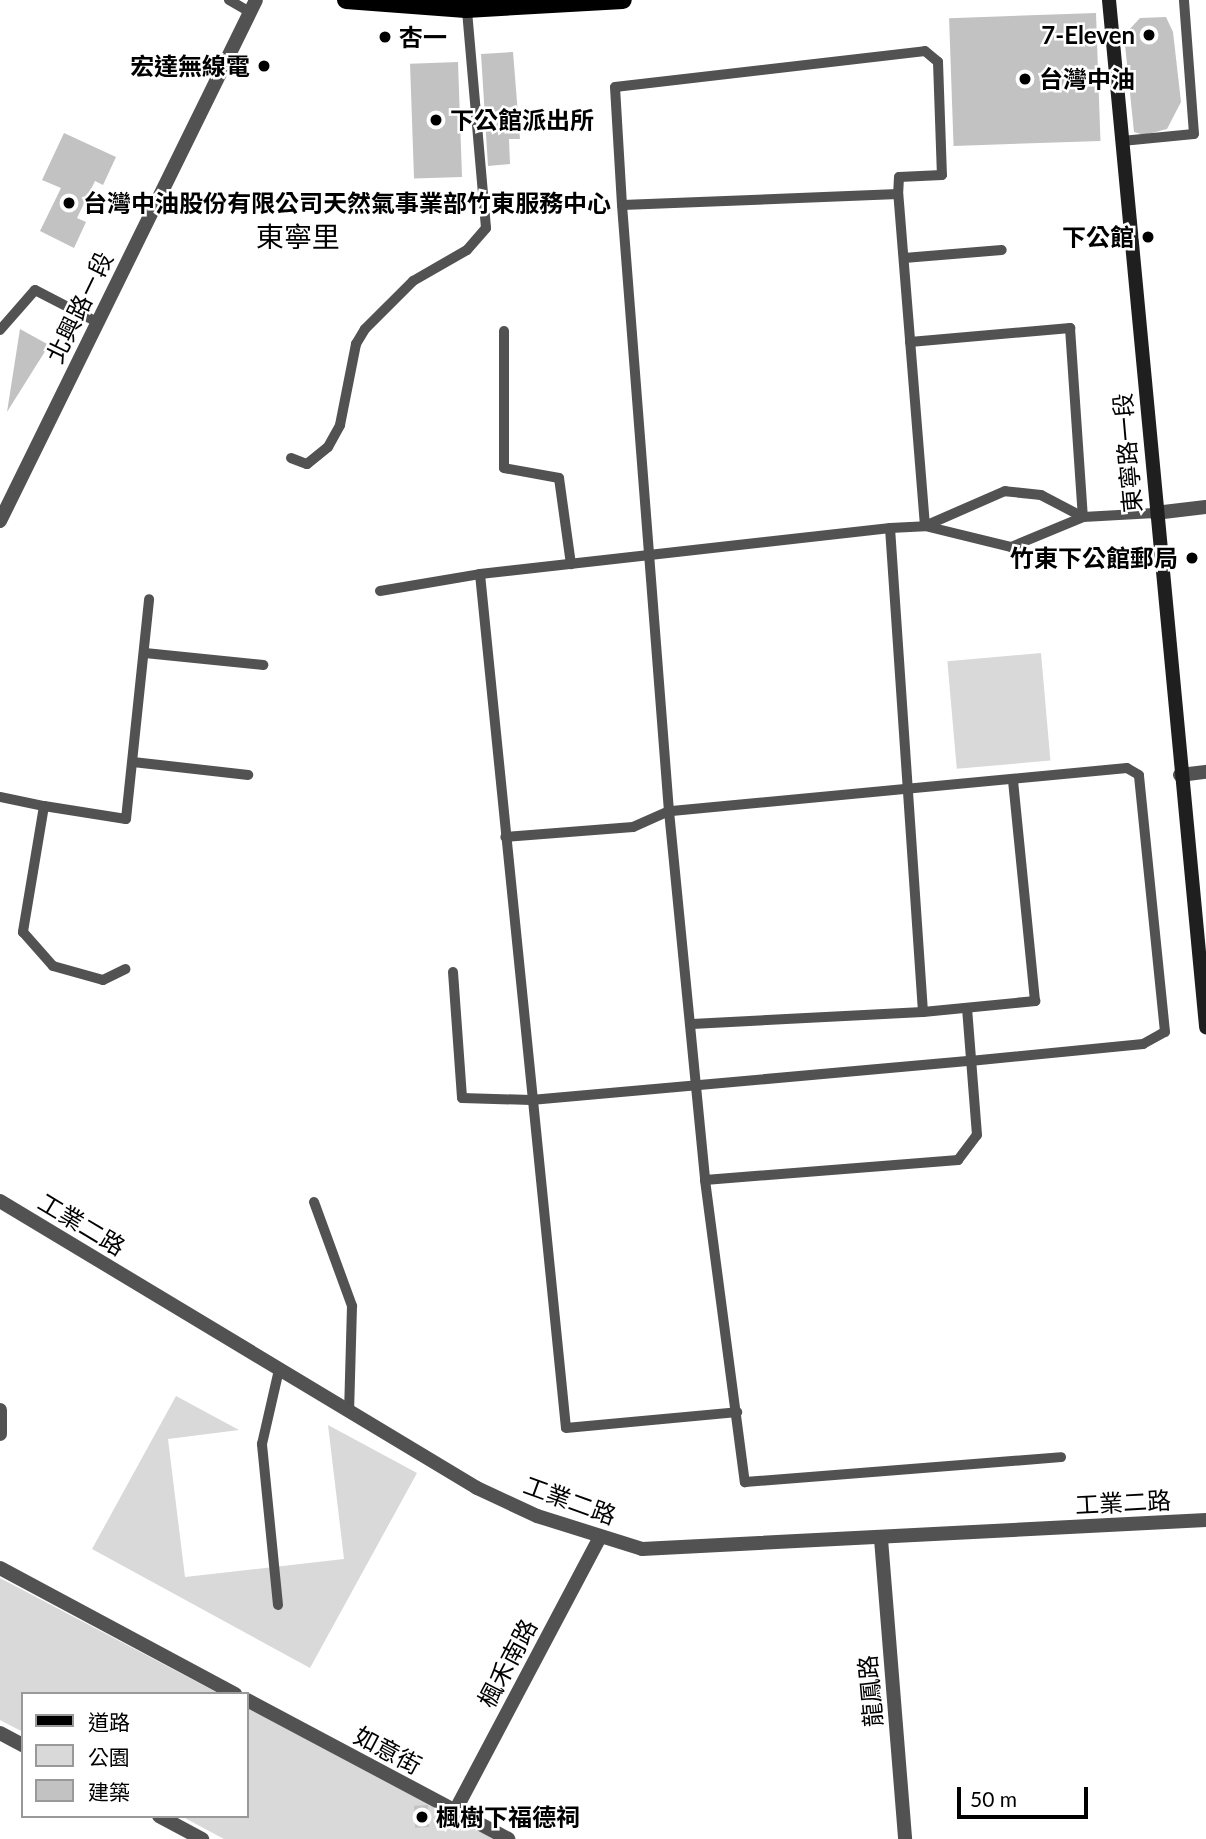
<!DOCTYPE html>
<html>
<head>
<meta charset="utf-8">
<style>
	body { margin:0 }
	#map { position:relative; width:1206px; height:1839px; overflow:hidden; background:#fff; font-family:Lato,"Noto Sans TC",sans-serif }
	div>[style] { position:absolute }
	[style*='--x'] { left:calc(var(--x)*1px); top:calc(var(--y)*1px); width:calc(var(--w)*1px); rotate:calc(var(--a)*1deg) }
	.green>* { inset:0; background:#d9d9d9; transform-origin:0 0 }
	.building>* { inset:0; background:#c2c2c2; transform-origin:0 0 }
	.service>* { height:10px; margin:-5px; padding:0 5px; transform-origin:5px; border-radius:5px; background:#525252 }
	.minor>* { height:14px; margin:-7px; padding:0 7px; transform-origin:7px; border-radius:7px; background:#525252 }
	.tertiary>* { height:14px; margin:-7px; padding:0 7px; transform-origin:7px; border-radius:7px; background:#525252 }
	.secondary>* { height:14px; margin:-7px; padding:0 7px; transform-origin:7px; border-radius:7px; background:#1f1f1f }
	.primary>* { height:18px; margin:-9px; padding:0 9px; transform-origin:9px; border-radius:9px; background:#000 }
	.dots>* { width:19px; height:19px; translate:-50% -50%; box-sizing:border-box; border:4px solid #fff; border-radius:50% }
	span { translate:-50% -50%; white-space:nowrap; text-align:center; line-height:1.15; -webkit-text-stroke:5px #fff; paint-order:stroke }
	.poi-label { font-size:24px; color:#000; font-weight:700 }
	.right { translate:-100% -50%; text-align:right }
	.left { translate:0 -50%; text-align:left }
	.street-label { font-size:24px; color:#000 }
	.quarter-label { font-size:28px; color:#000 }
	.legend { position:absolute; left:21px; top:1692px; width:228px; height:126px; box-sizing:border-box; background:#fff; border:2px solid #999; margin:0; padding:9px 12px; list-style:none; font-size:21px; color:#000 }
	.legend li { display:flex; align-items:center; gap:14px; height:35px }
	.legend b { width:35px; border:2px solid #999 }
	.scale { position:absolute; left:957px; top:1787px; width:131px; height:32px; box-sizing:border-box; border:4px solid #000; border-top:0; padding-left:9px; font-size:21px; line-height:24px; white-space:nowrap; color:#000; -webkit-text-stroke:5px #fff; paint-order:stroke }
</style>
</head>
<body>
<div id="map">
	<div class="green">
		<i style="left:1041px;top:653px;width:108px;height:94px;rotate:85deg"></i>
		<i style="clip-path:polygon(176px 1396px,239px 1430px,168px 1439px,185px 1577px,344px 1559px,328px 1425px,417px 1473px,310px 1668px,92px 1549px)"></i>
		<i style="clip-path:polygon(0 1578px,220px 1694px,23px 1694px,23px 1732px,0 1720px)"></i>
		<i style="clip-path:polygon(247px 1708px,496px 1839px,224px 1839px,181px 1816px,247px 1816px)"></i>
	</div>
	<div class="building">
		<i style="left:1096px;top:13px;width:128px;height:147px;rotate:88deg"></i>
		<i style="clip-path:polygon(1166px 17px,1173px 32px,1181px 102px,1167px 129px,1144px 135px,1134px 132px,1124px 35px,1140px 18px)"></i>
		<i style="clip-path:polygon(513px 52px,520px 139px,509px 139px,510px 164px,488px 166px,481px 54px)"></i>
		<i style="left:458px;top:62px;width:115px;height:48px;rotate:88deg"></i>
		<i style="clip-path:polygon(64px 133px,116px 157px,103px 185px,95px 181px,77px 218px,86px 222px,74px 248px,40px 231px,61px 188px,42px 180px)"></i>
		<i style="clip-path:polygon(20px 329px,49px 345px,7px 412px)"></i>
		<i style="left:428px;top:1805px;width:22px;height:14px;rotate:87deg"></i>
	</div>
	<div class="service">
		<i style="--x:229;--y:0;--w:24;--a:30"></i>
		<i style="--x:1122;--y:141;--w:72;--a:-5.6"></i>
		<i style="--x:1194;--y:134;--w:134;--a:-94.3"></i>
		<i style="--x:622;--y:205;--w:118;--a:-93.4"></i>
		<i style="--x:615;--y:87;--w:312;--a:-6.6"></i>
		<i style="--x:925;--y:51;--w:17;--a:40"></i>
		<i style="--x:938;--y:62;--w:113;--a:88"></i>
		<i style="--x:942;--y:175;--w:43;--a:177.3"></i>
		<i style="--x:899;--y:177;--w:17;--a:93"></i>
		<i style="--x:904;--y:258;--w:98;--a:-4.7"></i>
		<i style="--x:0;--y:330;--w:53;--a:-48.8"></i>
		<i style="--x:35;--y:290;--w:70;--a:27.3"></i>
		<i style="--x:504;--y:331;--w:137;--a:90"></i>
		<i style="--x:504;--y:468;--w:56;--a:10.3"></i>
		<i style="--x:559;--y:478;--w:87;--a:82.1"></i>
		<i style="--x:910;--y:342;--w:161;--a:-5"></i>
		<i style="--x:1070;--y:328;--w:189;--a:86.1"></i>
		<i style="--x:1083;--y:517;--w:72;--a:-3.2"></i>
		<i style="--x:291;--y:458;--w:17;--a:21"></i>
		<i style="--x:307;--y:464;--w:27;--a:-39"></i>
		<i style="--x:328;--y:447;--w:25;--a:-61"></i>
		<i style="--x:340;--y:425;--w:83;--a:-78.8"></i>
		<i style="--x:356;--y:344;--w:17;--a:-59"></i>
		<i style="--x:365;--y:329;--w:68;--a:-45"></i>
		<i style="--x:413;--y:281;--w:62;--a:-29.9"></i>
		<i style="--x:467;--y:250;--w:29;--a:-49"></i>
		<i style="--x:486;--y:228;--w:229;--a:-95"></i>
		<i style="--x:925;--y:526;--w:333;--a:-94.6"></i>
		<i style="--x:898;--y:194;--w:276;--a:177.7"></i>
		<i style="--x:622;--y:205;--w:608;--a:85.57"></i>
		<i style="--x:669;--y:811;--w:371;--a:84.4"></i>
		<i style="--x:705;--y:1180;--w:254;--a:-4.5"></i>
		<i style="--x:958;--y:1160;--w:31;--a:-53"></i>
		<i style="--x:977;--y:1135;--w:126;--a:-94.5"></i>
		<i style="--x:480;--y:574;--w:858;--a:84.25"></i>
		<i style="--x:566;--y:1428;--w:172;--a:-5.3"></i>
		<i style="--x:380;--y:591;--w:101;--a:-9.6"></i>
		<i style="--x:480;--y:574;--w:413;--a:-6.4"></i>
		<i style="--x:145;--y:653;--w:119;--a:5.8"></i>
		<i style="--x:133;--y:762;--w:116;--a:6.4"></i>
		<i style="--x:0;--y:797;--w:45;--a:11.6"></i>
		<i style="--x:44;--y:806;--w:128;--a:99.5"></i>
		<i style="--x:23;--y:932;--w:45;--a:48.6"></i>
		<i style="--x:53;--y:966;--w:52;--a:15.6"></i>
		<i style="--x:103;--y:980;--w:25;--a:-26"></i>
		<i style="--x:44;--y:806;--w:83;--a:9"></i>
		<i style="--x:126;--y:819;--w:221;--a:-84"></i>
		<i style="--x:453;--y:972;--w:126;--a:85.9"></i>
		<i style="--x:462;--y:1098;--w:69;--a:1.7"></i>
		<i style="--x:531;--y:1100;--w:441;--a:-5.1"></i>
		<i style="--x:970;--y:1061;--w:174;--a:-5.6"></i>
		<i style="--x:1143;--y:1044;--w:25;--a:-29"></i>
		<i style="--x:1165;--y:1032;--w:258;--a:-95.8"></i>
		<i style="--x:1139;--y:775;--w:14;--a:-150"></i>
		<i style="--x:1127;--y:768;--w:460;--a:174.6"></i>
		<i style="--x:669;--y:811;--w:39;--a:156"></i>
		<i style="--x:633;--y:827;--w:128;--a:175.5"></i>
		<i style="--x:923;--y:1012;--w:113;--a:-5.6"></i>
		<i style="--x:1035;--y:1001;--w:221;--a:-95.7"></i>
		<i style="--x:692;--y:1024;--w:231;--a:-3"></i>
		<i style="--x:923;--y:1012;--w:485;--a:-93.9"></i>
		<i style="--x:890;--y:528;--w:35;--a:-3"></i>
		<i style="--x:925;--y:526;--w:89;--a:13.7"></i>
		<i style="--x:1011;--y:547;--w:78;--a:-22.6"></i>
		<i style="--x:1083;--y:517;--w:47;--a:-152.4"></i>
		<i style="--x:1041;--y:495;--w:36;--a:-174"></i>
		<i style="--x:1005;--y:491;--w:87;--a:156.4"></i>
		<i style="--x:705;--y:1180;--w:305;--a:82.5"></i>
		<i style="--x:745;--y:1482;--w:317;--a:-4.5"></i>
		<i style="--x:314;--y:1202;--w:111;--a:69.9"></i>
		<i style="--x:352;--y:1306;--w:105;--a:91.6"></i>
		<i style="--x:278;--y:1605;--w:162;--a:-95.7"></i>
		<i style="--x:262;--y:1444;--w:76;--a:-77.1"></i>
	</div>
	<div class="minor">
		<i style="--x:1155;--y:513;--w:51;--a:-6.7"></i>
		<i style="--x:1180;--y:775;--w:26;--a:-7"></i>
		<i style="--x:0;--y:1201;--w:557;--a:31.03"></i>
		<i style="--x:477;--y:1488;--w:66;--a:25"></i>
		<i style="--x:537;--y:1516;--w:110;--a:17.4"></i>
		<i style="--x:642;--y:1549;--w:565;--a:-2.94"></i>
		<i style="--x:0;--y:1410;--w:24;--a:90"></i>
		<i style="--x:881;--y:1539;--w:301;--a:85.4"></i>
		<i style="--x:0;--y:1568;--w:267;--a:28.2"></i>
		<i style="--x:247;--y:1700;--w:296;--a:28"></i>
		<i style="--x:0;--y:1733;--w:26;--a:28"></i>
		<i style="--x:455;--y:1811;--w:310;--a:-62.1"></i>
		<i style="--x:159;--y:1816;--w:49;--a:28.1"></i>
	</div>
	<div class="tertiary">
		<i style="--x:0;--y:521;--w:580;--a:-63.83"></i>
	</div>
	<div class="secondary">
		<i style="--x:1109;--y:0;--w:1032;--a:84.6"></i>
	</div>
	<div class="primary">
		<i style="--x:346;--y:0;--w:120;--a:4.3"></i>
		<i style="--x:466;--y:9;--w:157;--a:-3.3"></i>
	</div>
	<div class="dots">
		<i style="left:1149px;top:35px;background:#000"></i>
		<i style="left:385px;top:37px;background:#000"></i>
		<i style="left:264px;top:66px;background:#000"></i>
		<i style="left:1025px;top:79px;background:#000"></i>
		<i style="left:436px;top:120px;background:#000"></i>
		<i style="left:69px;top:203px;background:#000"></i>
		<i style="left:1148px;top:237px;background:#000"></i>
		<i style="left:1192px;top:558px;background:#000"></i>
		<i style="left:422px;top:1817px;background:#000"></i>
	</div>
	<div class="poi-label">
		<span class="right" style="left:1135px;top:35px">7-Eleven</span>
		<span class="left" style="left:399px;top:37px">杏一</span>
		<span class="right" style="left:250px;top:66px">宏達無線電</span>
		<span class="left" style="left:1039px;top:79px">台灣中油</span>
		<span class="left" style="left:450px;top:120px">下公館派出所</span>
		<span class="left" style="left:83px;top:203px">台灣中油股份有限公司天然氣事業部竹東服務中心</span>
		<span class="right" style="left:1134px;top:237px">下公館</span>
		<span class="right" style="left:1178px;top:558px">竹東下公館郵局</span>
		<span class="left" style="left:436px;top:1817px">楓樹下福德祠</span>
	</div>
	<div class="street-label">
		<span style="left:79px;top:307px;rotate:-64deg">北興路ㄧ段</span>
		<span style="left:1127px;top:453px;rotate:-95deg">東寧路一段</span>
		<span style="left:82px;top:1224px;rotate:31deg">工業二路</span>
		<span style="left:570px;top:1500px;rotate:20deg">工業二路</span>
		<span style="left:1123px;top:1502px;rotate:-3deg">工業二路</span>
		<span style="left:507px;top:1663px;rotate:-62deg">楓禾南路</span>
		<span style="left:870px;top:1691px;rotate:-95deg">龍鳳路</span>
		<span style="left:388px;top:1750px;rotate:28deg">如意街</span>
	</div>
	<div class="quarter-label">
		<span style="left:298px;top:236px">東寧里</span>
	</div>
	<ul class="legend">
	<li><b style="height:9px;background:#000"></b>道路</li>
	<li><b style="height:19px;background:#d9d9d9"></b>公園</li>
	<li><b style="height:19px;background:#c2c2c2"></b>建築</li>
	</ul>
	<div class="scale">50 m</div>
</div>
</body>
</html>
